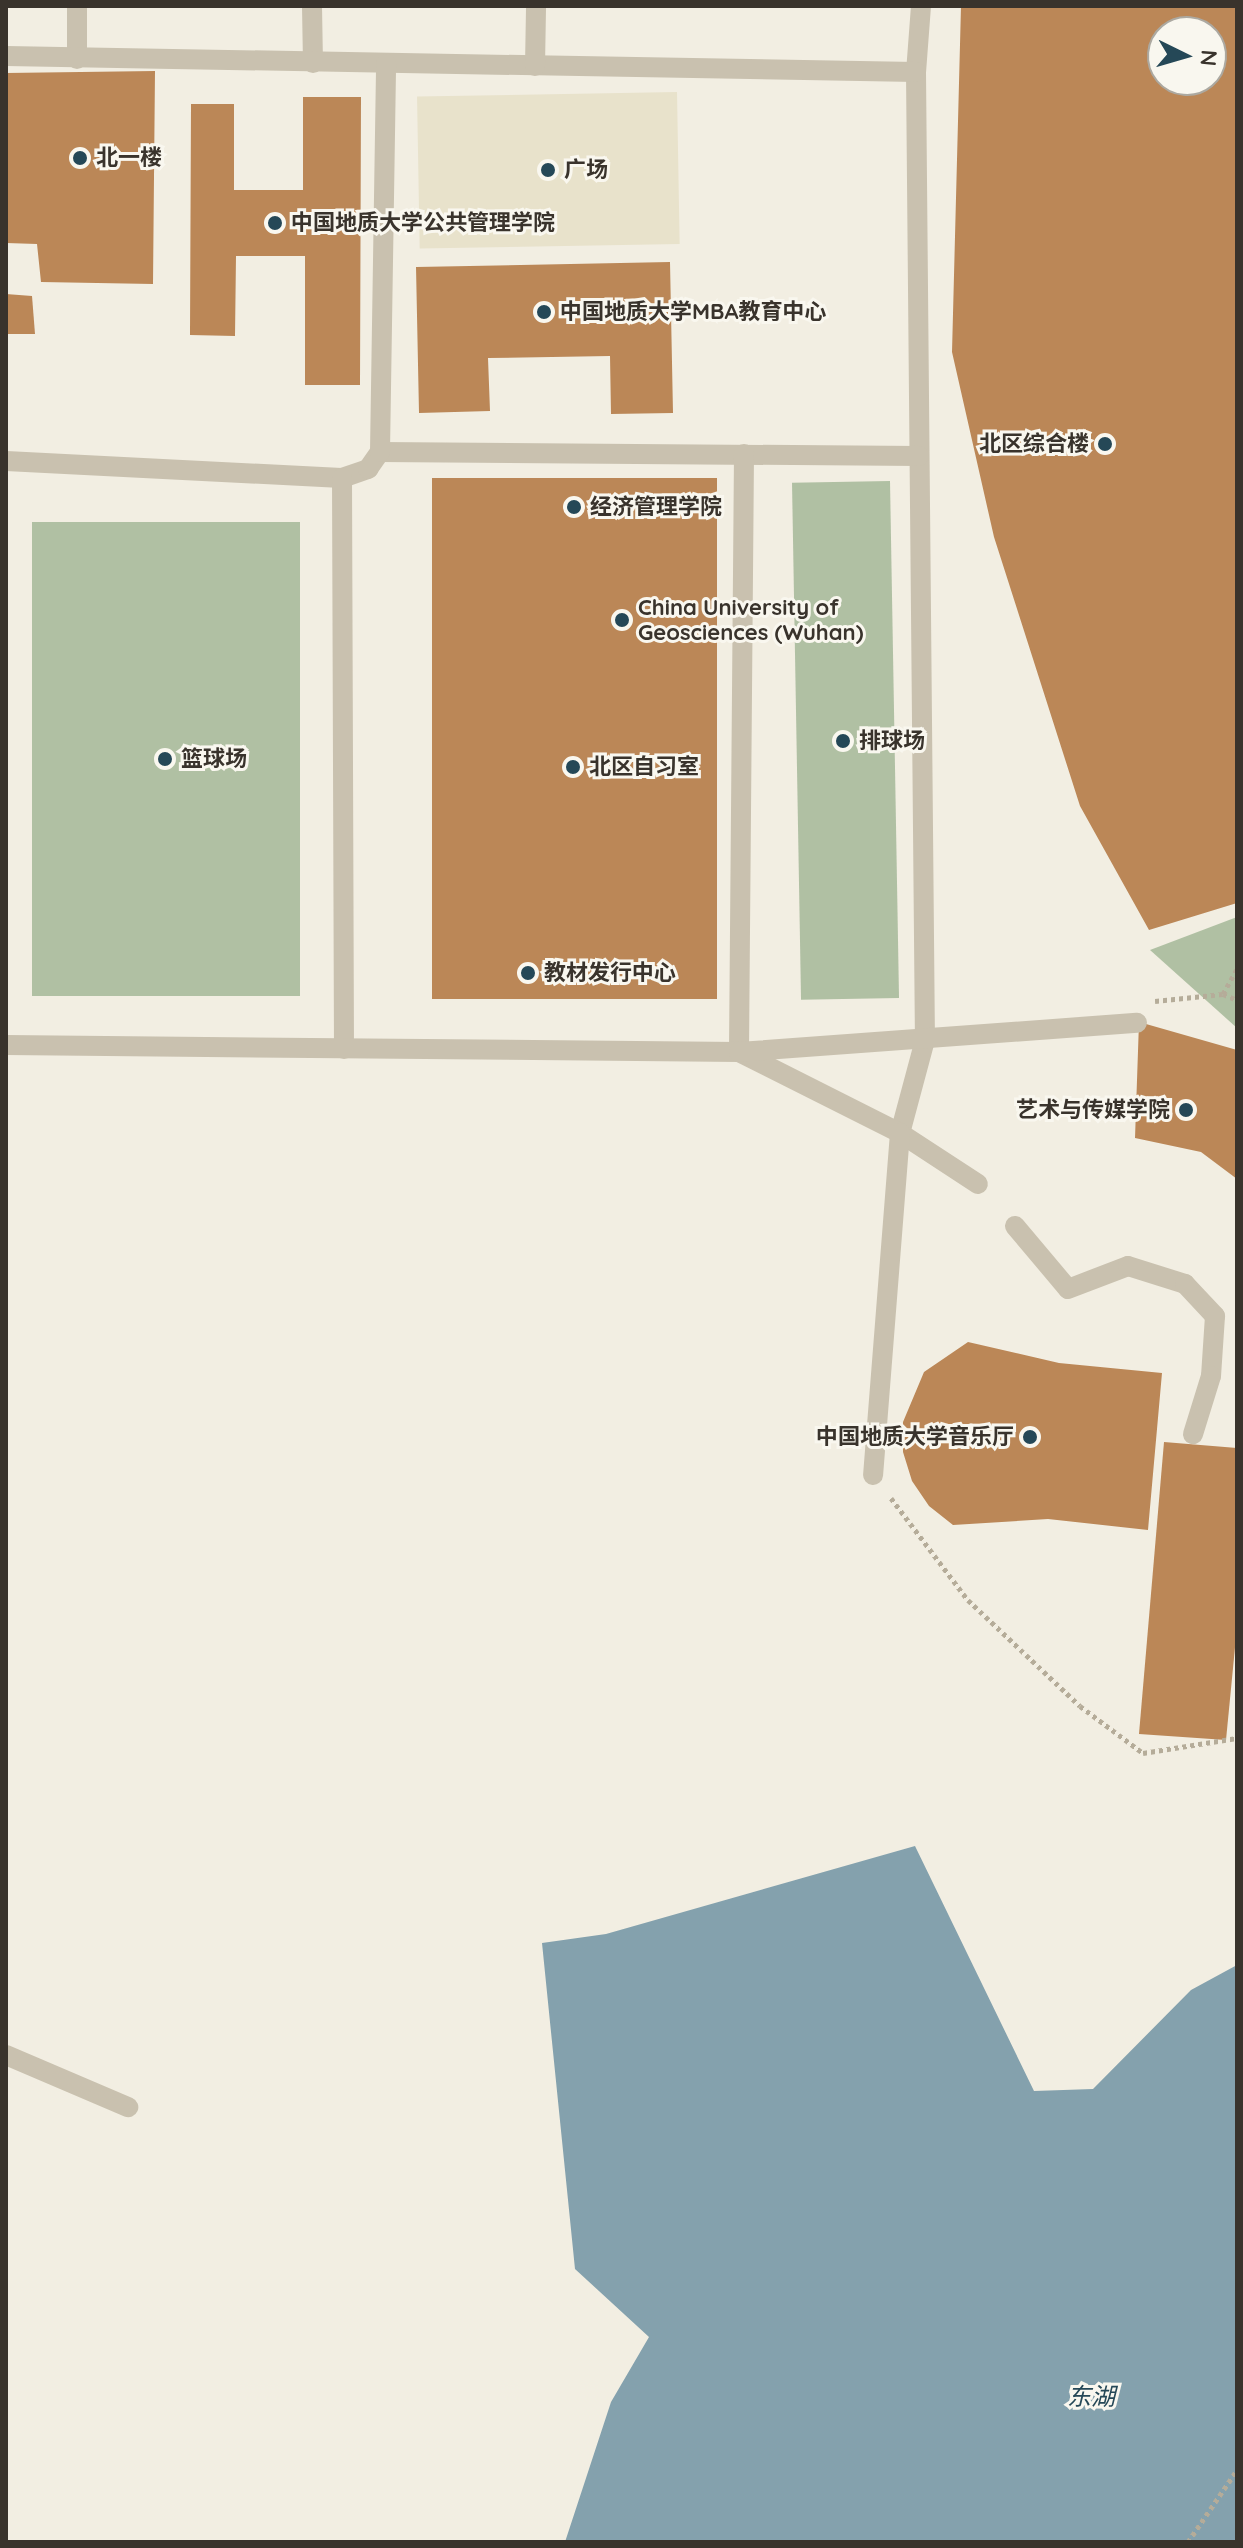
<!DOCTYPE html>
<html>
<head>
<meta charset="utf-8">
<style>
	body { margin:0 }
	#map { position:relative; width:1243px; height:2548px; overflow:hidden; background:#f2eee2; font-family:Quicksand,"Noto Sans SC",sans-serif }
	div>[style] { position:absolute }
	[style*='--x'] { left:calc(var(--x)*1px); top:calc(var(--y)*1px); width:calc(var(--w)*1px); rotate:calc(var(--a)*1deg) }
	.green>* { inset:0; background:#b0c0a3; transform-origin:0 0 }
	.plaza>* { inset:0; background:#e8e2cb; transform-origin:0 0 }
	.water>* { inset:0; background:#84a1ad }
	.building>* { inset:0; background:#bb8757; transform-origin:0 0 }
	.path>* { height:5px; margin-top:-2.5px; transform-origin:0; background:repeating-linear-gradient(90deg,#b5ac99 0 4px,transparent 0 8px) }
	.minor>* { height:20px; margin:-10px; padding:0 10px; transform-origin:10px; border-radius:10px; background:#c9c1af }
	.dots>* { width:22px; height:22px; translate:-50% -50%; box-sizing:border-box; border:4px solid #f9f7ef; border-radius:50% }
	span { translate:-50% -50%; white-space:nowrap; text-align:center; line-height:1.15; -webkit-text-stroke:6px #f9f7ef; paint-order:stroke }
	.poi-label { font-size:22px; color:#39332c; font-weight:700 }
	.left { translate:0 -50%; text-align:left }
	.right { translate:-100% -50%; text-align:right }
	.water-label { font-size:24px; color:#254857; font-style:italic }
	.frame { position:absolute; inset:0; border:8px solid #39332c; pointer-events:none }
	.north { position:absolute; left:1147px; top:16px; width:80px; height:80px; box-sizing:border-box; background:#f9f7ef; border:2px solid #aca9a1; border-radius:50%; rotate:95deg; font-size:22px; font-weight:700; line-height:32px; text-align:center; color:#39332c }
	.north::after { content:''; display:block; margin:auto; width:28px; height:36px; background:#254857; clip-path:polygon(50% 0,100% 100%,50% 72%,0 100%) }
</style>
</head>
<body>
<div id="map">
	<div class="green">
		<i style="left:890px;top:481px;width:517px;height:98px;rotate:89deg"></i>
		<i style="left:32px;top:522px;width:268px;height:474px"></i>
		<i style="clip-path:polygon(1237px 917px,1237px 1028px,1150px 950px)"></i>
	</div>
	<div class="plaza">
		<i style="left:677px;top:92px;width:152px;height:260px;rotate:89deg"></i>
	</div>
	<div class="water">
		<i style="clip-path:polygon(915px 1846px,1034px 2091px,1093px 2089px,1191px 1990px,1237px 1965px,1237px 2542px,565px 2542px,611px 2402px,649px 2337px,575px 2269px,542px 1943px,606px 1934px)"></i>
	</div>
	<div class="building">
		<i style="clip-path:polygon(evenodd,961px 6px,1237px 6px,1237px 903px,1149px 930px,1080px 806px,994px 537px,952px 352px,961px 6px,1163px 32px,1211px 32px,1211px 80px,1163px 80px,1163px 32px)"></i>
		<i style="clip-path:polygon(155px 71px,153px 284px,41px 282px,37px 244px,6px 243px,6px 73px)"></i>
		<i style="clip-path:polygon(303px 97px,361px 97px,360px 385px,305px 385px,305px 256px,236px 256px,235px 336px,190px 335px,191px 104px,234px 104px,234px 190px,303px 190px)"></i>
		<i style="clip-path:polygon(670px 262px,673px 413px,611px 414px,610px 356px,488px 358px,490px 411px,419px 413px,416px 267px)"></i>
		<i style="clip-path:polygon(6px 294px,32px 296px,35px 334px,6px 334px)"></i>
		<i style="left:432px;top:478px;width:285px;height:521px"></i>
		<i style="clip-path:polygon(1139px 1022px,1237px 1050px,1237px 1179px,1201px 1152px,1135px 1138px)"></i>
		<i style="clip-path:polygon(968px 1342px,1059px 1363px,1162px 1373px,1148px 1530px,1048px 1519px,953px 1525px,929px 1506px,912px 1481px,903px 1452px,903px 1422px,924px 1372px)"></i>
		<i style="clip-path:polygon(1164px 1442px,1237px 1448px,1237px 1627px,1226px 1740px,1139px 1734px)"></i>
	</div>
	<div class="path">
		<i style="--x:1223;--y:994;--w:29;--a:-61"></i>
		<i style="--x:1155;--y:1001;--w:68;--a:-5.9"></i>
		<i style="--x:1223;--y:994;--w:15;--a:23"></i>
		<i style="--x:891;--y:1498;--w:128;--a:53"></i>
		<i style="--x:968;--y:1600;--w:154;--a:43.4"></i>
		<i style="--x:1080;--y:1706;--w:79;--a:36.7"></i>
		<i style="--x:1143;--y:1753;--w:95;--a:-9.1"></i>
		<i style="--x:1188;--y:2542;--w:87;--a:-55.8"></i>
	</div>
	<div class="minor">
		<i style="--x:77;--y:6;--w:53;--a:90"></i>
		<i style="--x:312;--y:6;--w:57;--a:89"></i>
		<i style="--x:921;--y:6;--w:66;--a:94.3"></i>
		<i style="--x:916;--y:72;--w:968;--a:89.47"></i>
		<i style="--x:925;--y:1040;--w:96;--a:105"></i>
		<i style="--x:900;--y:1133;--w:93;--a:33.2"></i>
		<i style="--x:6;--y:56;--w:910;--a:1.01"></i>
		<i style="--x:535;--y:66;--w:60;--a:-89"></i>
		<i style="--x:380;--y:452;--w:539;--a:0.43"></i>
		<i style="--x:744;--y:454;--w:598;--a:90.48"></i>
		<i style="--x:739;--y:1052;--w:180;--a:26.7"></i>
		<i style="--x:900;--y:1133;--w:343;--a:94.5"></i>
		<i style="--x:6;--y:461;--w:336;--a:2.9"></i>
		<i style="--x:342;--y:478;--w:28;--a:-19"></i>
		<i style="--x:368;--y:469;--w:21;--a:-55"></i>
		<i style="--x:380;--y:452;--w:388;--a:-89.1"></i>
		<i style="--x:342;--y:478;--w:571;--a:89.8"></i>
		<i style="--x:6;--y:1045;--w:733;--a:0.55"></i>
		<i style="--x:739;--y:1052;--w:399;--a:-4.2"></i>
		<i style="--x:1015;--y:1226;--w:82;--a:49.9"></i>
		<i style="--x:1068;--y:1289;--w:64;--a:-21"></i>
		<i style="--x:1128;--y:1266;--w:60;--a:17.5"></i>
		<i style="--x:1185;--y:1284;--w:44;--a:46.8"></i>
		<i style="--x:1215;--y:1316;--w:60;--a:93.8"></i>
		<i style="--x:1211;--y:1376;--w:61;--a:107.2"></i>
		<i style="--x:6;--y:2055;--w:133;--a:23.1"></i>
	</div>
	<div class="dots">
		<i style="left:80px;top:158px;background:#254857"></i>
		<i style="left:548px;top:170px;background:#254857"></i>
		<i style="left:275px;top:223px;background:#254857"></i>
		<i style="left:544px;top:312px;background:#254857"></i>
		<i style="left:1105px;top:444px;background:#254857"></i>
		<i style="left:574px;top:507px;background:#254857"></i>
		<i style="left:622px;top:620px;background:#254857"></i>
		<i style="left:843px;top:741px;background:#254857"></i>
		<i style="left:165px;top:759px;background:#254857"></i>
		<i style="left:573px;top:767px;background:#254857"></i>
		<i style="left:528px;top:973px;background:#254857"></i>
		<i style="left:1186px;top:1110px;background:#254857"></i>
		<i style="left:1030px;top:1437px;background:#254857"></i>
	</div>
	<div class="poi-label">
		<span class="left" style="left:96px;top:158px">北一楼</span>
		<span class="left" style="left:564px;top:170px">广场</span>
		<span class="left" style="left:291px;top:223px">中国地质大学公共管理学院</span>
		<span class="left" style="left:560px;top:312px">中国地质大学MBA教育中心</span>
		<span class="right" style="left:1089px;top:444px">北区综合楼</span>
		<span class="left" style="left:590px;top:507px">经济管理学院</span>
		<span class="left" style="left:638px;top:620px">China University of<br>Geosciences (Wuhan)</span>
		<span class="left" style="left:859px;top:741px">排球场</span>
		<span class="left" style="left:181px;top:759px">篮球场</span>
		<span class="left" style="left:589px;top:767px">北区自习室</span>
		<span class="left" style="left:544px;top:973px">教材发行中心</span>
		<span class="right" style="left:1170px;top:1110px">艺术与传媒学院</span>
		<span class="right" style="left:1014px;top:1437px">中国地质大学音乐厅</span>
	</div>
	<div class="water-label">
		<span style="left:1091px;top:2397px">东湖</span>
	</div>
	<div class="frame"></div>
	<div class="north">N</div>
</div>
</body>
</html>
